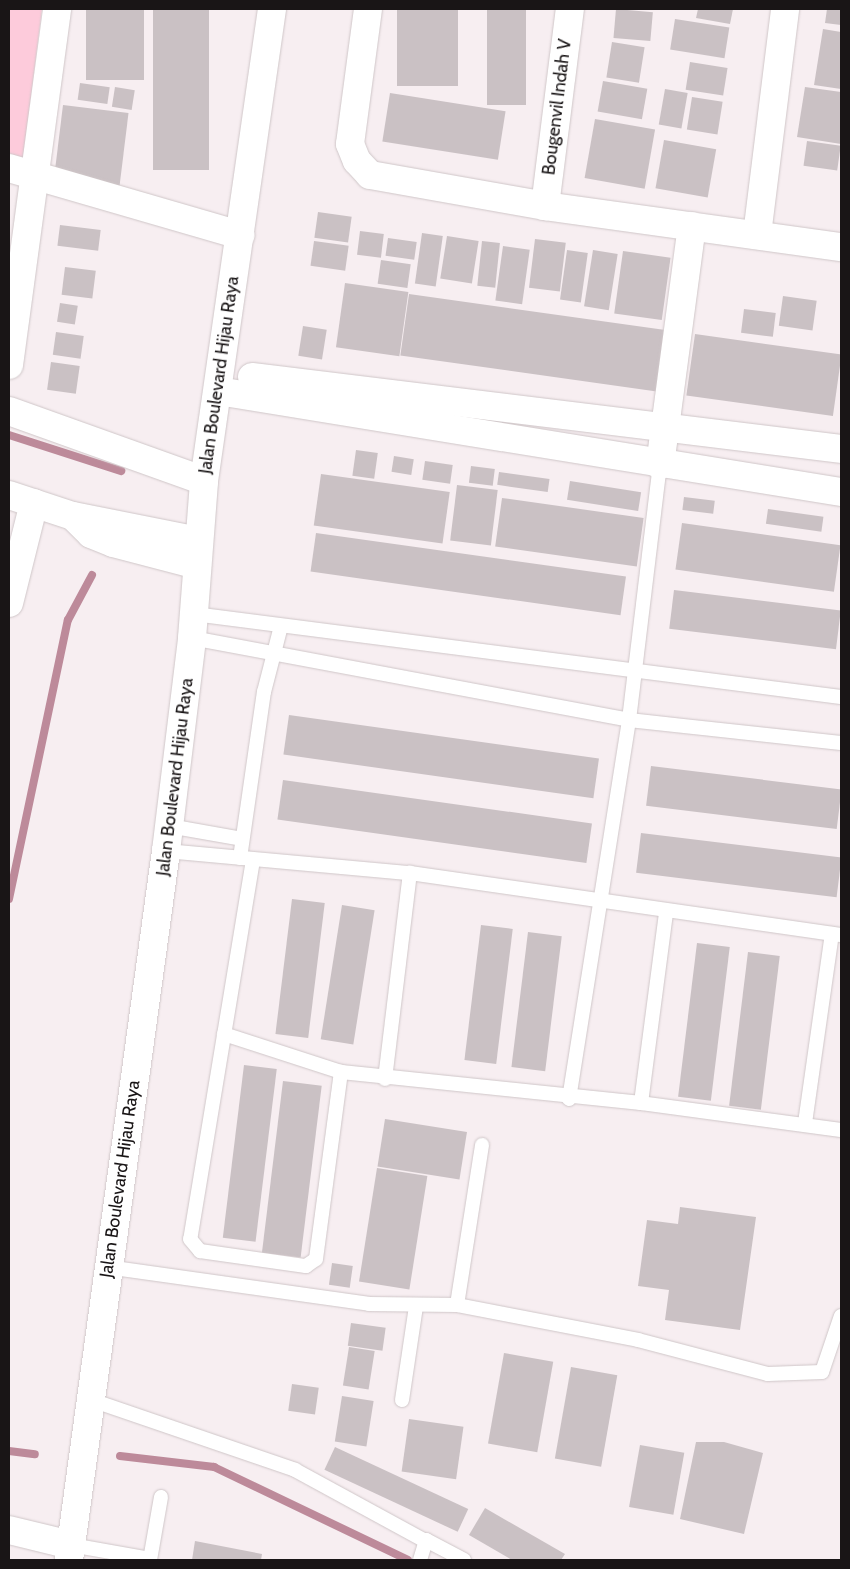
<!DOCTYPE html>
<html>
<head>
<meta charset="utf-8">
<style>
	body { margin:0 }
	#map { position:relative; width:850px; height:1569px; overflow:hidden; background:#f7eef1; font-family:Cabin,sans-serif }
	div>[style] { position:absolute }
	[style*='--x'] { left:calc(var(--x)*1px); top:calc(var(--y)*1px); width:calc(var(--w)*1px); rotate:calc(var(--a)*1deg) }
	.green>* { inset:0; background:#fdcbdb }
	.stream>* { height:8px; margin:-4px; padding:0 4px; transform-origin:4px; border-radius:4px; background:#bd8a9a }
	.building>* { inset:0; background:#cac1c4; transform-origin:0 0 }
	.roads { filter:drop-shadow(0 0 1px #cfc6c8) drop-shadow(0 0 1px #cfc6c8) }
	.service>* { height:14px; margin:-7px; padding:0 7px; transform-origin:7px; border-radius:7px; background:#fff }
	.minor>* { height:28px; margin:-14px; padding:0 14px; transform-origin:14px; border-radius:14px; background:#fff }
	.tertiary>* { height:28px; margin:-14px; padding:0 14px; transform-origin:14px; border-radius:14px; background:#fff }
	span { translate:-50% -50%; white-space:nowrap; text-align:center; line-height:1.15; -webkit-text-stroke:5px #fff; paint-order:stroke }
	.street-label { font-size:18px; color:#191516 }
	.frame { position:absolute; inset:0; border:10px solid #191516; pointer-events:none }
</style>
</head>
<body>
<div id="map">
	<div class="green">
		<i style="clip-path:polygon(9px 9px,42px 9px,23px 160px,9px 154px)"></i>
	</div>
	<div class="stream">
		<i style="--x:9;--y:435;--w:118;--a:17.8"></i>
		<i style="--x:9;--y:899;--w:285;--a:-78.1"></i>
		<i style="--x:68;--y:620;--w:51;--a:-61.9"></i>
		<i style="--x:9;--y:1451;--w:26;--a:7"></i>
		<i style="--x:120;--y:1456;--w:95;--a:6.7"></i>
		<i style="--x:214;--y:1467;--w:215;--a:25.6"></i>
	</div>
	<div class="building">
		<i style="left:86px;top:9px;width:58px;height:71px"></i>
		<i style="left:153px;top:9px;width:56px;height:161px"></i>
		<i style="left:397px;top:9px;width:61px;height:77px"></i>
		<i style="left:487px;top:9px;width:39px;height:96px"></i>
		<i style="left:616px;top:9px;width:37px;height:29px;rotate:5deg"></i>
		<i style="clip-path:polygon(698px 9px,733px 9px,730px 24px,696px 18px)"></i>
		<i style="clip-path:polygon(827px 9px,841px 9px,841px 25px,825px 23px)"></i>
		<i style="left:675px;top:19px;width:55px;height:31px;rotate:9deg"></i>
		<i style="clip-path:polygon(823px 29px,841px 32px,841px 89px,814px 85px)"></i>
		<i style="left:612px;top:42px;width:33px;height:36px;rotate:9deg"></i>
		<i style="left:690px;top:62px;width:38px;height:28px;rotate:9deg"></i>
		<i style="left:603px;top:81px;width:45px;height:31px;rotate:10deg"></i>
		<i style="left:80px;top:83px;width:30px;height:17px;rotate:8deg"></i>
		<i style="left:115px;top:87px;width:20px;height:20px;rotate:9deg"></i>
		<i style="clip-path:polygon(805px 87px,841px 92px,841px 144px,797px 137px)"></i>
		<i style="left:665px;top:89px;width:23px;height:36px;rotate:10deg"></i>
		<i style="left:390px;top:93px;width:117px;height:49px;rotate:9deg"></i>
		<i style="left:692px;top:97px;width:31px;height:33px;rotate:9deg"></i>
		<i style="left:63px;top:105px;width:66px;height:74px;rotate:7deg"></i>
		<i style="left:595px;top:119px;width:61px;height:60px;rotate:10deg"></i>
		<i style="left:664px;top:140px;width:53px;height:49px;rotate:10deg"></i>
		<i style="left:807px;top:141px;width:34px;height:25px;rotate:8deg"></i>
		<i style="left:318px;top:212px;width:34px;height:26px;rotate:8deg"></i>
		<i style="left:60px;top:225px;width:41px;height:21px;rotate:7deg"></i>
		<i style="left:360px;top:231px;width:24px;height:24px;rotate:7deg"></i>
		<i style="left:422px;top:233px;width:21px;height:51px;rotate:8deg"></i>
		<i style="left:447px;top:236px;width:32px;height:43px;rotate:9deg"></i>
		<i style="left:388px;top:238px;width:29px;height:18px;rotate:8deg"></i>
		<i style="left:535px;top:239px;width:31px;height:49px;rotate:7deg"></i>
		<i style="left:314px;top:241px;width:35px;height:25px;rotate:8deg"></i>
		<i style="left:482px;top:241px;width:18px;height:45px;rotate:6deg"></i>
		<i style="left:503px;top:246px;width:27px;height:55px;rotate:8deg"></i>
		<i style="left:567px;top:250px;width:21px;height:50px;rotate:8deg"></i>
		<i style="left:593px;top:250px;width:25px;height:57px;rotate:9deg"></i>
		<i style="left:623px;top:251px;width:48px;height:63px;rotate:8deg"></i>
		<i style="left:381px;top:260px;width:30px;height:24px;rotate:8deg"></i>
		<i style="left:65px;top:267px;width:31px;height:28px;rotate:7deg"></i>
		<i style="left:345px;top:283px;width:64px;height:65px;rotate:8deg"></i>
		<i style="left:409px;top:294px;width:266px;height:62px;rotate:8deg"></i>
		<i style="left:783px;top:296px;width:34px;height:30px;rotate:8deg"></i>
		<i style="left:60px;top:303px;width:18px;height:19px;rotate:9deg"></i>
		<i style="left:744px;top:309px;width:32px;height:24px;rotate:7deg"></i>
		<i style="left:303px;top:326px;width:24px;height:30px;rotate:9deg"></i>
		<i style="left:56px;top:332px;width:28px;height:23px;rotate:8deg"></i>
		<i style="left:695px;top:334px;width:148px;height:62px;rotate:8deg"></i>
		<i style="left:51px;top:362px;width:29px;height:28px;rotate:8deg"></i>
		<i style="left:356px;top:450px;width:22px;height:26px;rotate:8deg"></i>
		<i style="left:394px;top:456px;width:20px;height:16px;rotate:9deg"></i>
		<i style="left:425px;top:461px;width:28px;height:19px;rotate:8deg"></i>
		<i style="left:471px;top:466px;width:24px;height:17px;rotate:7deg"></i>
		<i style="left:499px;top:472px;width:51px;height:13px;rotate:8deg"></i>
		<i style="left:321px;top:474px;width:130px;height:52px;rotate:8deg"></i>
		<i style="left:570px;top:481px;width:72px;height:19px;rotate:9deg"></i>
		<i style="left:457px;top:485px;width:41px;height:56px;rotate:7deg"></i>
		<i style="left:684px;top:497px;width:31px;height:13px;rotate:7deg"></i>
		<i style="left:502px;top:498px;width:143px;height:49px;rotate:8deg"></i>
		<i style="left:768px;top:509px;width:56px;height:15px;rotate:8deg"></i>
		<i style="left:682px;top:523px;width:160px;height:47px;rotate:8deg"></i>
		<i style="left:316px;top:533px;width:313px;height:39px;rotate:8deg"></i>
		<i style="left:674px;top:590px;width:168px;height:39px;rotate:7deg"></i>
		<i style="left:289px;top:715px;width:313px;height:40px;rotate:8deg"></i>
		<i style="left:651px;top:766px;width:192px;height:40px;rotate:7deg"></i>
		<i style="left:283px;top:780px;width:312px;height:40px;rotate:8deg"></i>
		<i style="left:641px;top:833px;width:202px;height:40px;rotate:7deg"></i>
		<i style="left:292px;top:899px;width:33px;height:136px;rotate:7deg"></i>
		<i style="left:342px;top:905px;width:33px;height:136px;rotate:9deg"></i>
		<i style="left:481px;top:925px;width:32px;height:136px;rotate:7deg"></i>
		<i style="left:528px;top:932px;width:34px;height:136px;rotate:7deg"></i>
		<i style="left:697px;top:943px;width:33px;height:155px;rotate:7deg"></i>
		<i style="left:748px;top:952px;width:32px;height:155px;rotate:7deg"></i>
		<i style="left:244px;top:1065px;width:33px;height:174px;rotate:7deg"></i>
		<i style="left:283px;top:1081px;width:39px;height:173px;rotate:7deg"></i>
		<i style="left:385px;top:1119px;width:83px;height:48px;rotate:9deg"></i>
		<i style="left:377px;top:1168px;width:51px;height:115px;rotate:9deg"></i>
		<i style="clip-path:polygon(680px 1207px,756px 1217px,740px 1330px,665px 1320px,669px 1290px,638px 1286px,647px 1220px,678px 1224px)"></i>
		<i style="left:332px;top:1263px;width:21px;height:22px;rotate:8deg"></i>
		<i style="left:351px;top:1323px;width:35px;height:23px;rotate:8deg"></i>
		<i style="left:349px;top:1347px;width:26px;height:39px;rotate:9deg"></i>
		<i style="left:504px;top:1353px;width:50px;height:92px;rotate:10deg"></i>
		<i style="left:571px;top:1367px;width:47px;height:93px;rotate:10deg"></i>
		<i style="left:292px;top:1384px;width:27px;height:27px;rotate:8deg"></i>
		<i style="left:342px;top:1396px;width:32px;height:46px;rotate:9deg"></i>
		<i style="left:409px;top:1419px;width:55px;height:53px;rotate:8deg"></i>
		<i style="clip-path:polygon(696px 1442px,724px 1442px,763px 1453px,744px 1534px,680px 1519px)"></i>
		<i style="left:640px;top:1445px;width:45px;height:63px;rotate:10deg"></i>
		<i style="left:335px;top:1447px;width:147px;height:25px;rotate:25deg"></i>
		<i style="clip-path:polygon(485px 1508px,565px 1554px,561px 1560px,512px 1560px,469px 1535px)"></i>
		<i style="clip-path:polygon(195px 1541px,262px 1554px,261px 1560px,192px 1560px)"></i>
	</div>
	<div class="roads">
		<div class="service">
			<i style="--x:194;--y:614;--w:652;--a:7.31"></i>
			<i style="--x:192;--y:638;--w:445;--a:10.6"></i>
			<i style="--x:629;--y:720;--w:213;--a:6.2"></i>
			<i style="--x:169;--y:826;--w:74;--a:10.1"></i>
			<i style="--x:166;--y:851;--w:245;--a:5.2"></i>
			<i style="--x:410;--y:873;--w:435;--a:8.2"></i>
			<i style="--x:240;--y:858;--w:168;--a:-81.8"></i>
			<i style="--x:264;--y:692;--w:68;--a:-75.6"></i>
			<i style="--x:253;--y:860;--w:384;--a:99.4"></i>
			<i style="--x:190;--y:1239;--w:16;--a:50"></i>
			<i style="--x:200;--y:1251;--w:107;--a:8.1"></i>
			<i style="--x:306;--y:1266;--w:12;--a:-35"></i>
			<i style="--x:316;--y:1259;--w:189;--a:-82.4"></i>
			<i style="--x:341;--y:1072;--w:302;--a:5.9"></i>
			<i style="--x:641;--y:1103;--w:202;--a:7.7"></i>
			<i style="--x:224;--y:1034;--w:123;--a:18"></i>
			<i style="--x:385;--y:1079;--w:208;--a:-83.1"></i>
			<i style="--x:569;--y:1099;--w:384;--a:-81"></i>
			<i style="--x:629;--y:720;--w:257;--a:-83.1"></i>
			<i style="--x:641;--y:1103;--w:193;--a:-82.5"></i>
			<i style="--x:805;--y:1123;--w:191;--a:-81.9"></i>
			<i style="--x:107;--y:1267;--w:265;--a:8"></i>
			<i style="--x:369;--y:1304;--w:88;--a:0.7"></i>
			<i style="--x:457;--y:1305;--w:184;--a:10.9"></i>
			<i style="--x:638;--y:1340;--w:134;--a:14.7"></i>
			<i style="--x:768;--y:1374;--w:54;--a:-2.1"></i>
			<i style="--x:822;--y:1372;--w:59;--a:-71.3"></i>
			<i style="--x:457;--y:1305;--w:162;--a:-81.1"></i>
			<i style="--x:91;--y:1400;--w:216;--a:18.9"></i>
			<i style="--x:295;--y:1470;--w:148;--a:28.6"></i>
			<i style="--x:402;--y:1400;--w:95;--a:-81.5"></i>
			<i style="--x:71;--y:1545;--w:80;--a:10"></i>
			<i style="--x:150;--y:1560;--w:64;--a:-80.1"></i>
			<i style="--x:420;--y:1560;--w:21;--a:-73"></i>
			<i style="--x:426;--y:1540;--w:43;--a:27.8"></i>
		</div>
		<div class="minor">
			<i style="--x:368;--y:9;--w:136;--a:97.6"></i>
			<i style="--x:350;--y:144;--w:18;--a:68"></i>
			<i style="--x:357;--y:161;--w:19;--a:47"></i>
			<i style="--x:370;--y:175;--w:178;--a:10"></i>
			<i style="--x:545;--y:206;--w:299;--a:7.9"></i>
			<i style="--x:9;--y:168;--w:241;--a:16.2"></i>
			<i style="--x:545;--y:206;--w:199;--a:-82.8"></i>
			<i style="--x:757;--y:235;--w:228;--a:-82.9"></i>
			<i style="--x:9;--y:365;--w:359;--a:-82.3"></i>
			<i style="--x:252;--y:377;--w:593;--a:6.97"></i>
			<i style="--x:218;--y:391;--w:631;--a:9.21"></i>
			<i style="--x:9;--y:411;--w:207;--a:19.7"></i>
			<i style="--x:660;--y:465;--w:241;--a:-82.4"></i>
			<i style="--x:9;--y:495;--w:67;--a:18.2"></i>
			<i style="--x:73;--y:516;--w:128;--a:11.2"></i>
			<i style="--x:76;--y:519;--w:21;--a:45"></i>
			<i style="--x:91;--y:534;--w:24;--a:22"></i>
			<i style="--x:113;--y:543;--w:87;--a:14.7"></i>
			<i style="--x:9;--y:603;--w:103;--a:-76"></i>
		</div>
		<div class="tertiary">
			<i style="--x:9;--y:1530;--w:64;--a:13.6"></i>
			<i style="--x:69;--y:1560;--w:716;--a:-82.21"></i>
			<i style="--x:166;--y:851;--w:215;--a:-83"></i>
			<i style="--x:192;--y:638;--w:157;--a:-85.6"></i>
			<i style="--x:204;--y:481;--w:477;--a:-81.8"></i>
		</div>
	</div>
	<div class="street-label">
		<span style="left:557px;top:107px;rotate:-83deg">Bougenvil Indah V</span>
		<span style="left:219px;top:375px;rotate:-82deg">Jalan Boulevard Hijau Raya</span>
		<span style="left:175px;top:777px;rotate:-83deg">Jalan Boulevard Hijau Raya</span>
		<span style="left:120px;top:1179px;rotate:-82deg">Jalan Boulevard Hijau Raya</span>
	</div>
	<div class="frame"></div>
</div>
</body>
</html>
